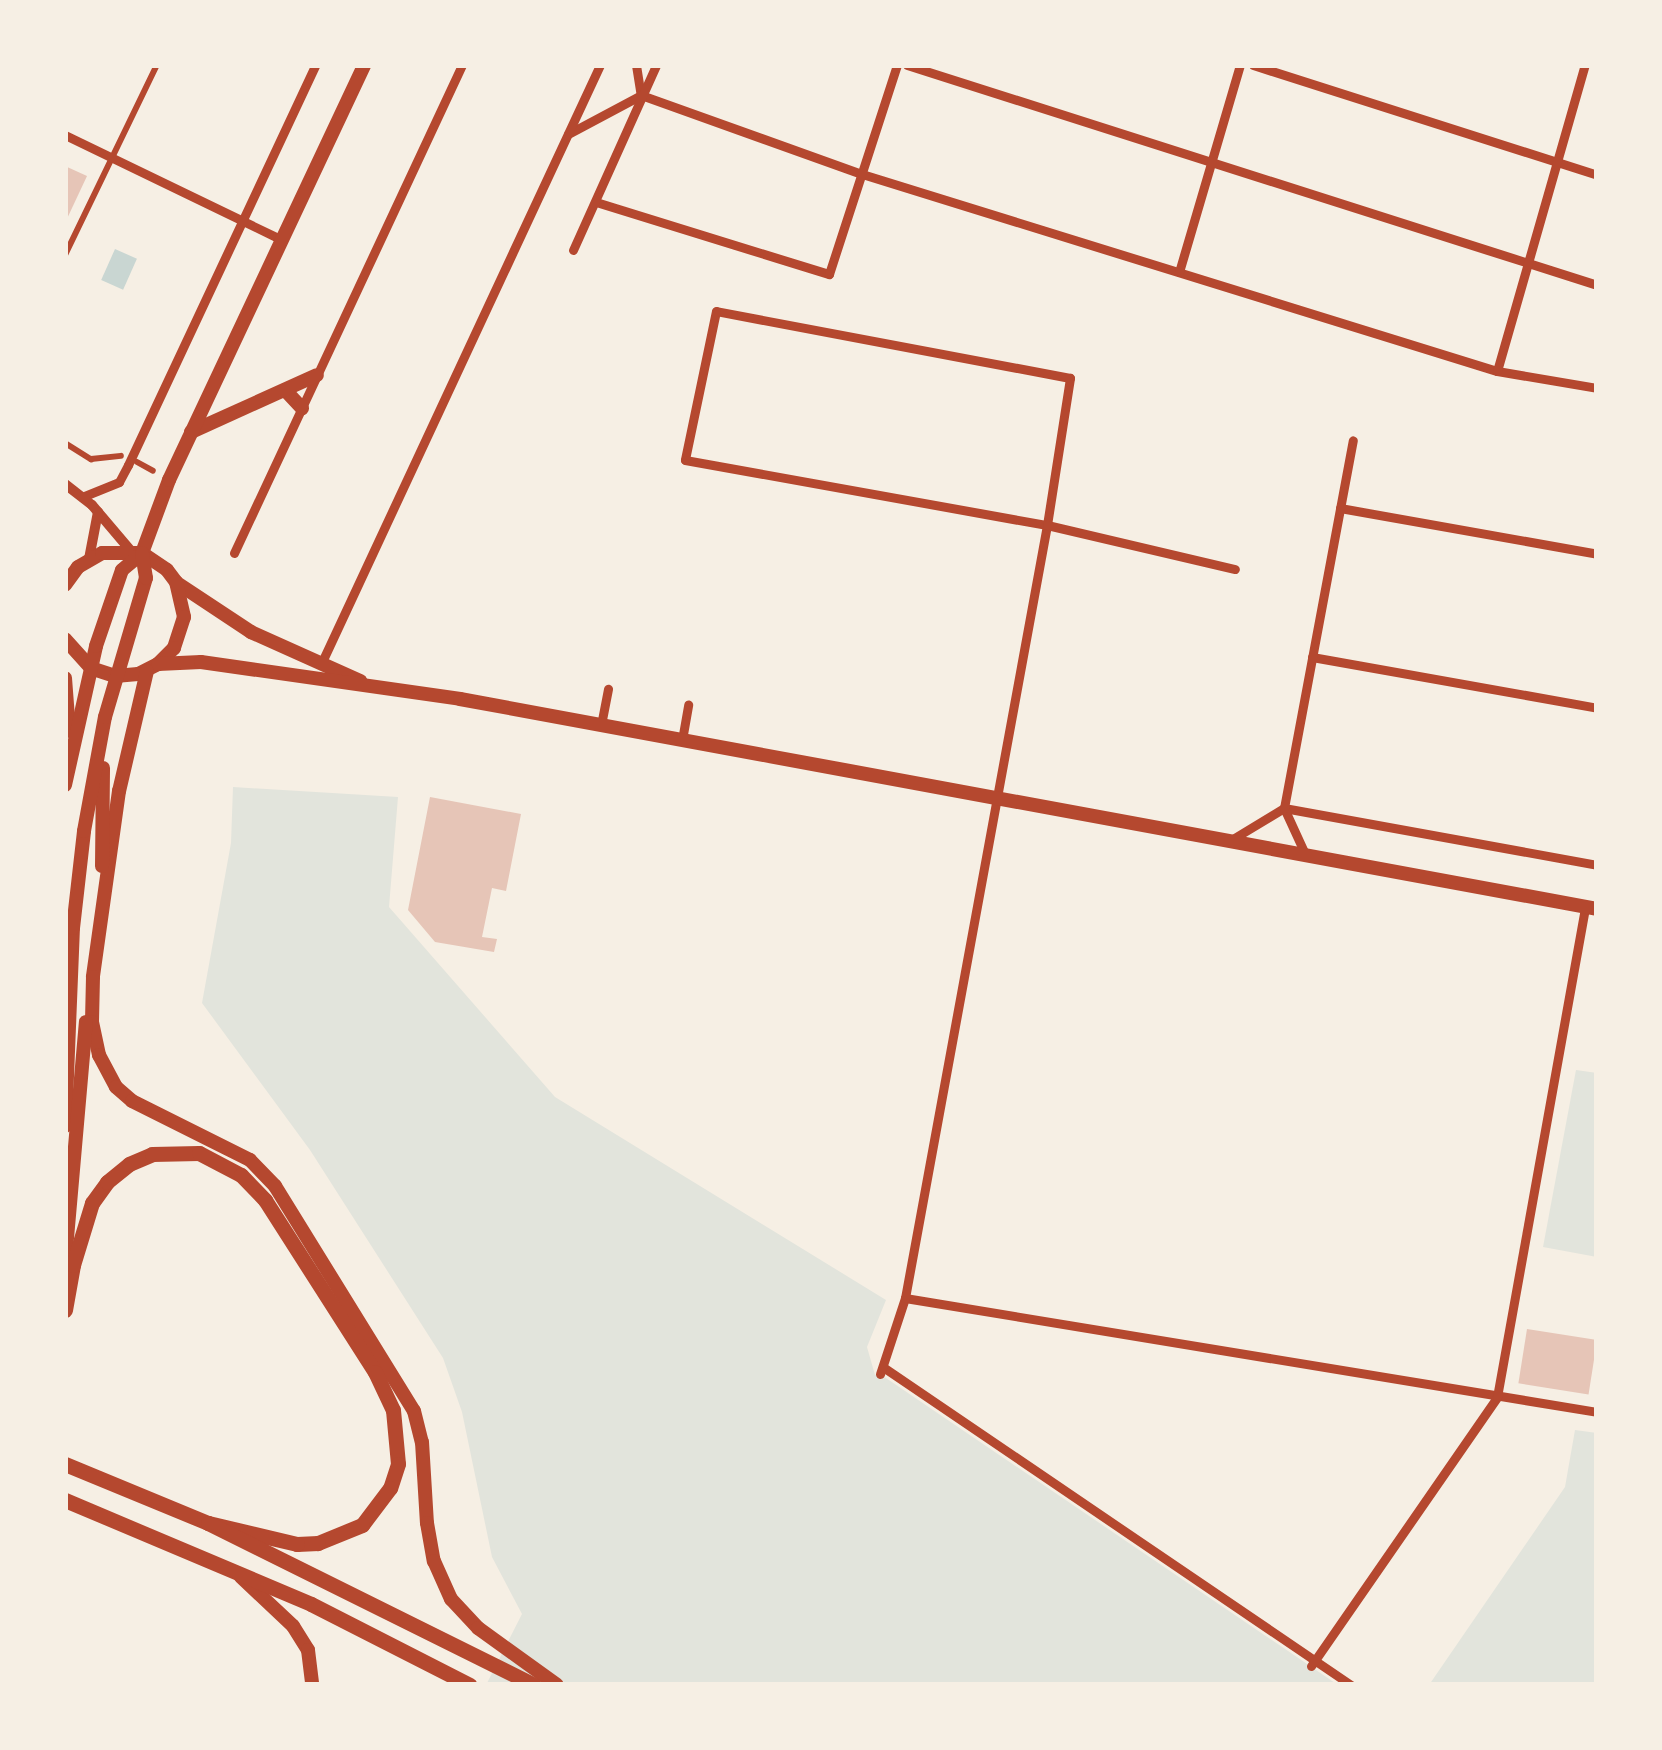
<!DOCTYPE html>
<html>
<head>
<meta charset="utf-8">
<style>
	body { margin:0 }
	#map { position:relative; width:1662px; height:1750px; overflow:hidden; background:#f6efe4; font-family:Lato,sans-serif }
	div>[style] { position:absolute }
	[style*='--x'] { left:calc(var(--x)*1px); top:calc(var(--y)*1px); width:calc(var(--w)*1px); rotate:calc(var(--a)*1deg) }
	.green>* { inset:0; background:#e2e4dc }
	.water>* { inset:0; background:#c9d6d2; transform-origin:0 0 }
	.building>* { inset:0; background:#e6c5b7; transform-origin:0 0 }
	.pedestrian>* { height:6px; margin:-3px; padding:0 3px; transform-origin:3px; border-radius:3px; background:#b5482f }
	.minor>* { height:9px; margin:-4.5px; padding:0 4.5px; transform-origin:4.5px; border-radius:4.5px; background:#b5482f }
	.tertiary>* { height:10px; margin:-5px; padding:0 5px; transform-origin:5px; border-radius:5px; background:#b5482f }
	.primary>* { height:14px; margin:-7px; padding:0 7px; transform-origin:7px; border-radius:7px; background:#b5482f }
	.motorway>* { height:15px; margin:-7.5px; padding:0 7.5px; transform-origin:7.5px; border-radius:7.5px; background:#b5482f }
	span { translate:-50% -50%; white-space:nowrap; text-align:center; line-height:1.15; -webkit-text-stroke:8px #f6efe4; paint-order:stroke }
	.frame { position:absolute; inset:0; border:68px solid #f6efe4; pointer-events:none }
</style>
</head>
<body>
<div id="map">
	<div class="green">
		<i style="clip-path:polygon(233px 787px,398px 797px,389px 907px,555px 1097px,886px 1300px,867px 1347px,875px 1375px,880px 1374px,1338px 1685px,486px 1685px,522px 1614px,492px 1557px,462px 1412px,443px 1358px,310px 1150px,202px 1003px,231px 843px)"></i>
		<i style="clip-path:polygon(1576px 1070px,1597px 1073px,1597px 1257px,1543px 1247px)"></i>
		<i style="clip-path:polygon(1575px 1430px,1597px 1433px,1597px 1685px,1429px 1685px,1565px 1487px)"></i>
	</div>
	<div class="water">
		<i style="left:115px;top:249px;width:24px;height:34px;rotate:24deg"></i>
	</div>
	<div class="building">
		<i style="clip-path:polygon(65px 166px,87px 176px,65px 223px)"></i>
		<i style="clip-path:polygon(430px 797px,521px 814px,506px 891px,492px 888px,482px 937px,497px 939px,494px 952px,435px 942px,408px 910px)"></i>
		<i style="left:1527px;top:1329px;width:71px;height:55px;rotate:9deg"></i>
	</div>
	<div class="pedestrian">
		<i style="--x:65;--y:255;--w:211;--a:-64.2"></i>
		<i style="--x:65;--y:443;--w:31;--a:32"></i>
		<i style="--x:91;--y:459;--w:30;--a:-6"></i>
		<i style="--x:137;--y:462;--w:18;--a:29"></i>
	</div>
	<div class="minor">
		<i style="--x:636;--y:65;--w:30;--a:81"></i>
		<i style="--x:641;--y:95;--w:235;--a:19.7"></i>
		<i style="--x:862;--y:174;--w:665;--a:17.24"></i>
		<i style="--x:1497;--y:371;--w:101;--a:9.6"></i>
		<i style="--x:907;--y:65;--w:724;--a:17.68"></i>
		<i style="--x:1253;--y:65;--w:361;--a:17.7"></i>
		<i style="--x:568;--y:134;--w:83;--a:-28.1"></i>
		<i style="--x:65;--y:135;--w:241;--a:25.8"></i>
		<i style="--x:596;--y:202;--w:244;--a:17.2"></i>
		<i style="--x:829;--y:274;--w:220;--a:-72"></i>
		<i style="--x:573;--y:250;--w:203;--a:-65.8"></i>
		<i style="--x:1179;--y:272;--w:216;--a:-73.6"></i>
		<i style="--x:1497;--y:371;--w:318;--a:-74"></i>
		<i style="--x:82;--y:497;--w:40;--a:-22"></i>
		<i style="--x:119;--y:482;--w:19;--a:-62"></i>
		<i style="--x:128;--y:465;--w:442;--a:-64.9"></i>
		<i style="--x:1340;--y:508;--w:261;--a:10.1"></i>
		<i style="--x:234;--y:553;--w:539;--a:-64.96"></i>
		<i style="--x:1312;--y:657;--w:290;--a:10.1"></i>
		<i style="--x:321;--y:664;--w:661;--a:-65.03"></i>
		<i style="--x:601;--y:725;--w:37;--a:-79"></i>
		<i style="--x:682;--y:740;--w:36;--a:-80"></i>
		<i style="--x:1284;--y:808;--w:318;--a:10.3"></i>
		<i style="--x:1231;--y:840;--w:62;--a:-31.1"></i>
		<i style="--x:1306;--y:856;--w:53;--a:-114.6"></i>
		<i style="--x:1284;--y:808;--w:374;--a:-79.4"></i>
		<i style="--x:905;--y:1298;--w:701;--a:9.35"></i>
		<i style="--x:883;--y:1367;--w:566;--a:34.2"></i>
		<i style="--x:880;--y:1374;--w:80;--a:-71.8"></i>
		<i style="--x:905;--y:1298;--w:786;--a:-79.59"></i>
		<i style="--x:1047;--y:525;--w:149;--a:-81.1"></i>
		<i style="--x:1070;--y:378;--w:360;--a:-169.3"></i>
		<i style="--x:716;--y:311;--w:152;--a:101.8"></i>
		<i style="--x:685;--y:460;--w:368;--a:10.2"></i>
		<i style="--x:1047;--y:525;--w:193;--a:13.2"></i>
		<i style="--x:1311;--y:1666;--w:327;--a:-55.3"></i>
		<i style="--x:1497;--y:1397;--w:498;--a:-79.8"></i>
	</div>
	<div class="tertiary">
		<i style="--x:65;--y:484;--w:34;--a:38"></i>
		<i style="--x:92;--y:505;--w:60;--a:49.7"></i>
		<i style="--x:89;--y:559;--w:48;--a:-79.2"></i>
	</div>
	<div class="primary">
		<i style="--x:285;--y:390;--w:25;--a:47"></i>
		<i style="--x:191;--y:432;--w:138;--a:-24.3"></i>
		<i style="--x:177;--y:583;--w:89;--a:33.5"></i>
		<i style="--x:251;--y:632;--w:120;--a:24.2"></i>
		<i style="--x:65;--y:585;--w:22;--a:-54"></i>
		<i style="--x:78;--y:567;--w:28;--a:-30"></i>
		<i style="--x:102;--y:553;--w:40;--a:0"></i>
		<i style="--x:142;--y:553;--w:30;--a:34"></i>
		<i style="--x:167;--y:570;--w:15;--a:53"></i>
		<i style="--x:176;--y:582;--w:36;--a:77"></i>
		<i style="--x:184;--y:617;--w:33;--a:108"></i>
		<i style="--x:174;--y:648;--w:23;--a:135"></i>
		<i style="--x:158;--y:664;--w:22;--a:153"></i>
		<i style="--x:138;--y:674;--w:23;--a:175"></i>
		<i style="--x:115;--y:676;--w:25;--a:-162"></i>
		<i style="--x:91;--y:668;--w:39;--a:-132"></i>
		<i style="--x:158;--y:664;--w:43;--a:-2.7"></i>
		<i style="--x:201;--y:662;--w:262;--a:8.1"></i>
		<i style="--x:460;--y:699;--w:1156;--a:10.46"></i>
		<i style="--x:147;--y:671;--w:123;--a:103.1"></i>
		<i style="--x:119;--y:791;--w:188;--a:98"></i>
		<i style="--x:93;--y:977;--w:45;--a:91.3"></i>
		<i style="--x:92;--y:1022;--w:34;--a:78"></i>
		<i style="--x:99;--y:1055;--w:36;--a:62"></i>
		<i style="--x:116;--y:1087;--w:21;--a:41"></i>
		<i style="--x:132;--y:1101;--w:132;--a:26.6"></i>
		<i style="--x:250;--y:1160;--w:36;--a:46"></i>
		<i style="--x:275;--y:1186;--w:264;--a:58.3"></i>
		<i style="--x:414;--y:1411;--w:32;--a:76"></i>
		<i style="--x:422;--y:1442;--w:81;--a:86.5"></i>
		<i style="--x:427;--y:1523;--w:39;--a:80"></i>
		<i style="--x:434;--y:1561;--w:42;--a:65.9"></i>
		<i style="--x:451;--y:1599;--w:40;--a:47"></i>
		<i style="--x:478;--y:1628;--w:97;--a:35.8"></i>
		<i style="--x:65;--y:678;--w:53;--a:85.7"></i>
		<i style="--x:65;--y:785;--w:142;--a:-77.4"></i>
		<i style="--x:96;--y:646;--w:80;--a:-71.1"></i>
		<i style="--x:122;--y:570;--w:26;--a:-40"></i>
		<i style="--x:142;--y:553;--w:78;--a:-69.7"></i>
		<i style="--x:169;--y:480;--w:459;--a:-64.8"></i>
		<i style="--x:102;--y:866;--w:98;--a:-89.4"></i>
		<i style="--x:65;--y:1126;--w:198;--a:-87.7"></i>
		<i style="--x:73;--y:928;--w:98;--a:-83.5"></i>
		<i style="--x:84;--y:831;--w:116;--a:-79.6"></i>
		<i style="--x:105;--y:717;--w:145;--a:-73.6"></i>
		<i style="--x:146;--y:578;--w:25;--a:-99"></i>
		<i style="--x:65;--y:1261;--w:240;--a:-85"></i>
		<i style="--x:241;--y:1577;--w:71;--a:43.3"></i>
		<i style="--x:293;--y:1626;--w:28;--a:58"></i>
		<i style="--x:308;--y:1650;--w:35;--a:83"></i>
	</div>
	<div class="motorway">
		<i style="--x:65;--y:1310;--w:46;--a:-79.9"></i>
		<i style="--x:73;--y:1265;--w:65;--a:-73"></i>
		<i style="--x:92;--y:1203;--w:26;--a:-54"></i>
		<i style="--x:107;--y:1182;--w:28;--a:-39"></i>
		<i style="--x:129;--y:1164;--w:25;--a:-23"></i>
		<i style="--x:152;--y:1154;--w:47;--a:-1.2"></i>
		<i style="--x:199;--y:1153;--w:47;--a:27.6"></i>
		<i style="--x:241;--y:1175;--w:35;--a:46"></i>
		<i style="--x:265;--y:1200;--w:204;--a:57.4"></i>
		<i style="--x:375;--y:1372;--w:42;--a:64.7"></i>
		<i style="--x:393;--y:1410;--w:54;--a:84.7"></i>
		<i style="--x:398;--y:1464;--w:25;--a:108"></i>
		<i style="--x:390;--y:1488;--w:46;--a:127.1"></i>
		<i style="--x:362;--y:1525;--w:48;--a:157.8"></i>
		<i style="--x:318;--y:1543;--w:21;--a:177"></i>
		<i style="--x:297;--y:1544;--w:91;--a:-166.7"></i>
		<i style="--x:65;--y:1464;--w:155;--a:22.4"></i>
		<i style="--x:208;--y:1523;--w:364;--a:26.4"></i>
		<i style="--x:65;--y:1500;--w:267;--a:22.9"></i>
		<i style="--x:311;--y:1604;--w:178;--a:27"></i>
	</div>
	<div class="frame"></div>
</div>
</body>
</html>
